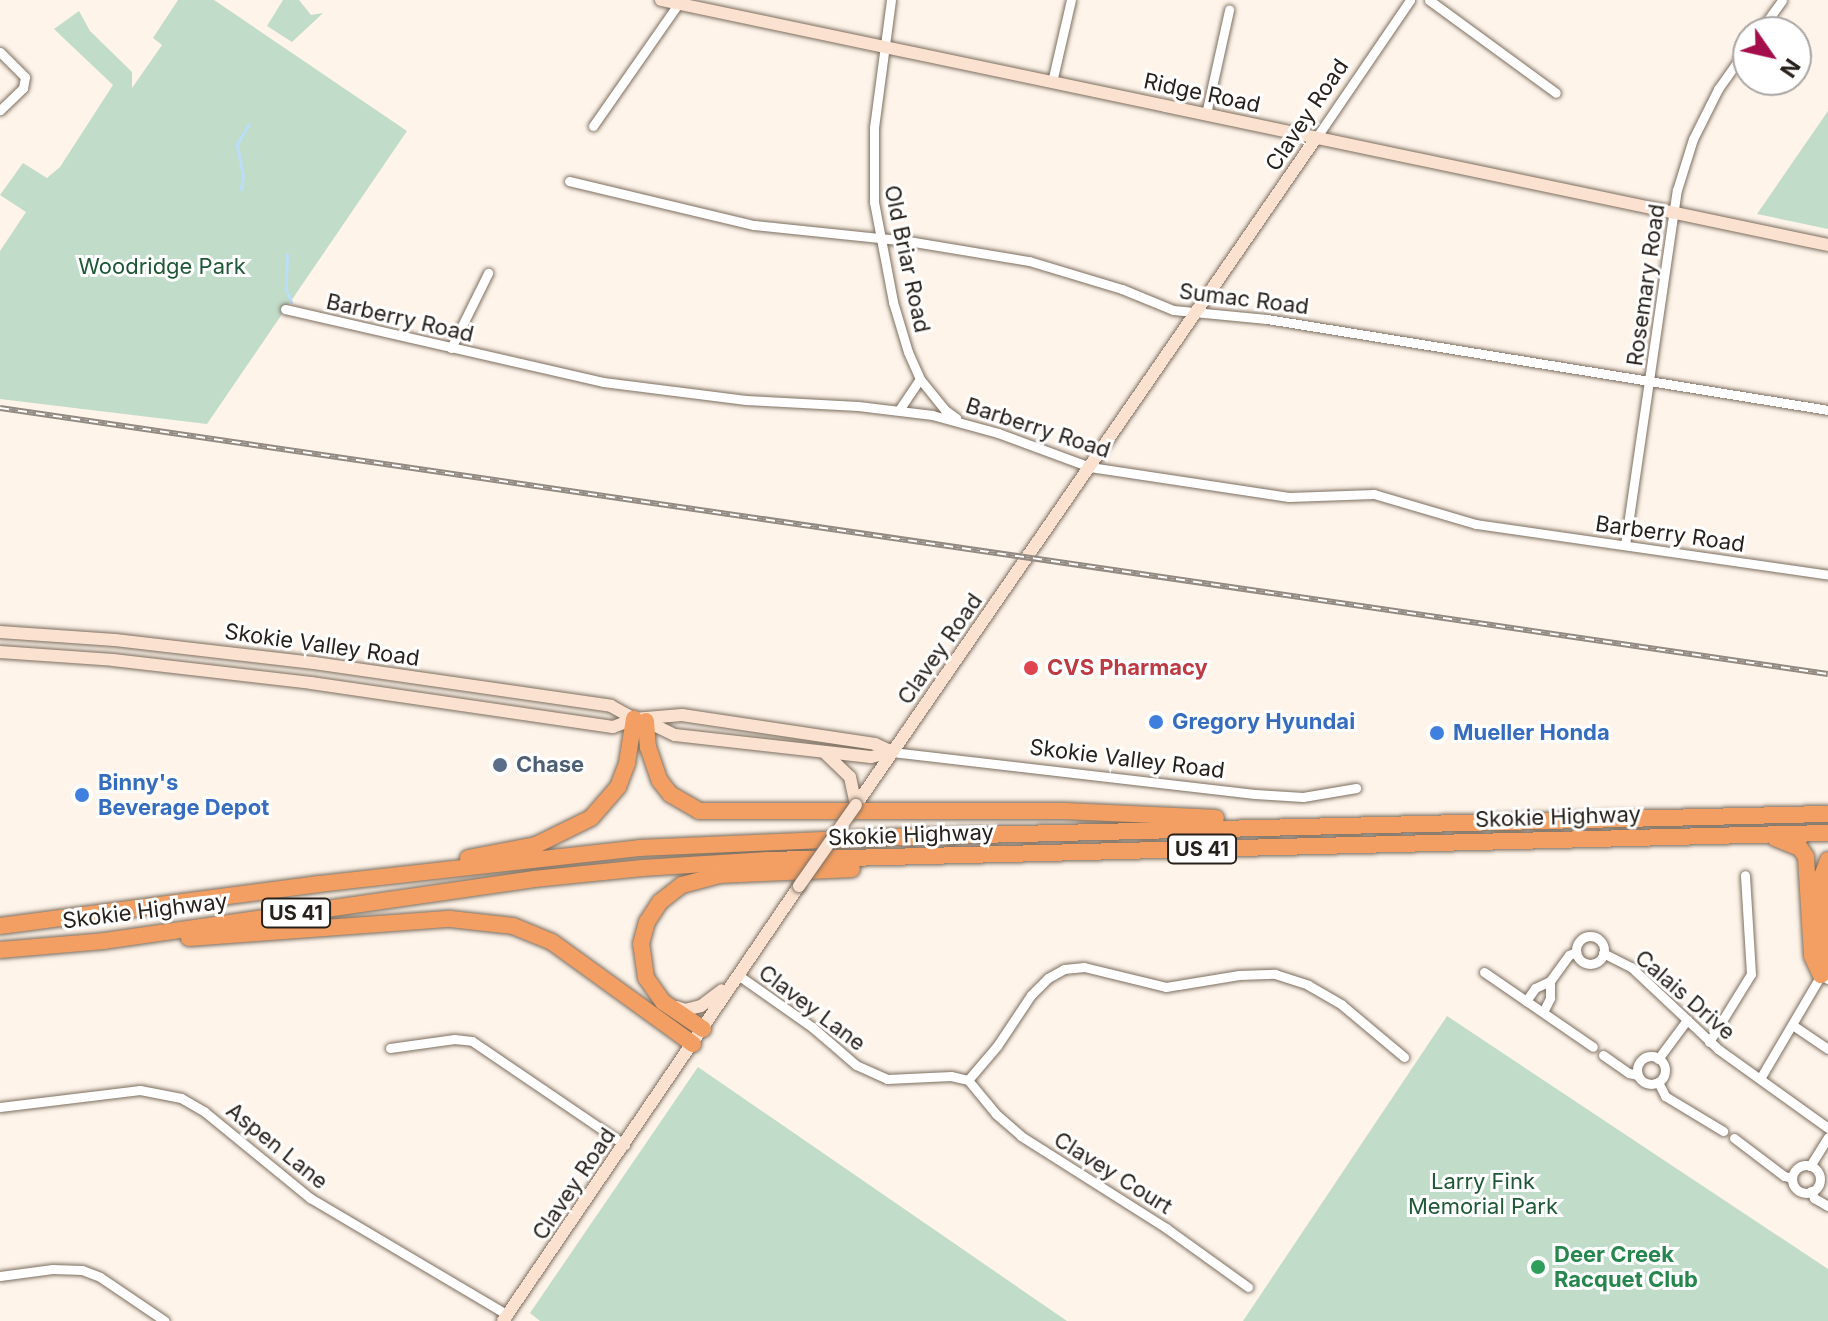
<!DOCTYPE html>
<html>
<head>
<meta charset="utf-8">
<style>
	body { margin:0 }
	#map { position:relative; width:1828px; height:1321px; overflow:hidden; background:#fef4ea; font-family:Inter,sans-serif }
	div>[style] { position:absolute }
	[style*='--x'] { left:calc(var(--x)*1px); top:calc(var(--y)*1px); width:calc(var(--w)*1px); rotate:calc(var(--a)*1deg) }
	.green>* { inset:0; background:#c1dcc9 }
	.stream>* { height:3px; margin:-1.5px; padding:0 1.5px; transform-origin:1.5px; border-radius:1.5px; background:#badef8 }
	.roads { filter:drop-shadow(0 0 2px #7c6e5f) drop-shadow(0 0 2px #7c6e5f) }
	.street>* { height:9px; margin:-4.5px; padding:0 4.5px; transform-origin:4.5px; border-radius:4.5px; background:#fff }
	.street>.ring { margin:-4.5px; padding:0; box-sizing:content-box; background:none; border:9px solid #fff; border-radius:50% }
	.secondary>* { height:12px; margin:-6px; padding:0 6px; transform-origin:6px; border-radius:6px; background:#fbe2d0 }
	.highway>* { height:16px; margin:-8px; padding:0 8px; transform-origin:8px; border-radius:8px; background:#f39f63 }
	.rail>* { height:6px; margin-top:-3px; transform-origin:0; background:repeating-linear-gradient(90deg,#fff 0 9px,#928a82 0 18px); box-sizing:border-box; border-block:2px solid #928a82 }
	.bridges { filter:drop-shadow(0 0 2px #7c6e5f) drop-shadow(0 0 2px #7c6e5f) }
	.secondary-bridge>* { height:12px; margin:-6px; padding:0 6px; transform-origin:6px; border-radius:6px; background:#fbe2d0 }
	.dots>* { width:22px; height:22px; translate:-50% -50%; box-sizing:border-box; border:4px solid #fff; border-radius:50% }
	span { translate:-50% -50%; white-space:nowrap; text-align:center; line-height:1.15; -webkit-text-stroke:6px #fff; paint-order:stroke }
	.shield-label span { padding:2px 6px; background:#fff; border:2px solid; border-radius:6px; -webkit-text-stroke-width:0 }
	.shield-label { font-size:20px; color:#27211b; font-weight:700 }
	.street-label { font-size:22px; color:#27211b }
	.park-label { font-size:22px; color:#1f5836 }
	.health-label { font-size:22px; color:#be3a42; font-weight:700 }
	.left { translate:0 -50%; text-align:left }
	.shop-label { font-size:22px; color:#366cbe; font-weight:700 }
	.service-label { font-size:22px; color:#4e5e75; font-weight:700 }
	.leisure-label { font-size:22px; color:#27864d; font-weight:700 }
	.north { position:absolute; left:1732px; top:16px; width:80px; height:80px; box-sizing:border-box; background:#fff; border:2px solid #a9a6a4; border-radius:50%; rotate:124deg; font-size:22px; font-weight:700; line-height:32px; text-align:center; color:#27211b }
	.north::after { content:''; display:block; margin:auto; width:28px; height:36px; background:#a40e4b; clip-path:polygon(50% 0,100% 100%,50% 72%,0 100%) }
</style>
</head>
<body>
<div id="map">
	<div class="green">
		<i style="clip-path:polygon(178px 0,214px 0,407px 131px,207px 424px,0 399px,0 251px,26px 212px,0 195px,23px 163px,47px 178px,60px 167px,113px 85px,54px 29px,79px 11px,90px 31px,132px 72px,132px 88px,162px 45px,153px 38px)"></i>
		<i style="clip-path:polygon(283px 0,299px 0,311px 15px,323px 13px,292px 42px,267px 26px)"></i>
		<i style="clip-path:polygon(1828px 111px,1828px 229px,1757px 214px)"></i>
		<i style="clip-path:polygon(1447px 1016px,1828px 1269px,1828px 1321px,1243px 1321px)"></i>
		<i style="clip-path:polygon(698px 1067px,1067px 1321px,540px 1321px,530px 1313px)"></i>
	</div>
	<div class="stream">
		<i style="--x:241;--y:189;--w:13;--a:-81"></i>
		<i style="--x:243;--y:176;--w:33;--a:-101"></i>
		<i style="--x:237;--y:144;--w:23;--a:-59"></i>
		<i style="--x:287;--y:254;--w:35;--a:92"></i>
		<i style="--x:286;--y:289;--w:14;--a:69"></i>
	</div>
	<div class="roads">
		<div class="street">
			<i style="--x:891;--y:0;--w:129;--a:97.6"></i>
			<i style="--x:874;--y:128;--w:74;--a:90"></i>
			<i style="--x:874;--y:202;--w:102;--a:79.2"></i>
			<i style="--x:893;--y:302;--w:52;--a:73.3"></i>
			<i style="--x:908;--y:352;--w:30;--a:66"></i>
			<i style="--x:920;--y:379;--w:40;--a:51"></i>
			<i style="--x:945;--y:410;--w:14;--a:36"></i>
			<i style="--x:1429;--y:0;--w:157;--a:36.2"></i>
			<i style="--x:1759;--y:32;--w:39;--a:-54"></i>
			<i style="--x:0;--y:52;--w:35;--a:45"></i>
			<i style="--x:25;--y:77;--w:11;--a:100"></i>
			<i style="--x:23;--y:88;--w:32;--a:136"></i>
			<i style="--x:1052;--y:82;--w:84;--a:-77"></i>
			<i style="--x:1206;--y:114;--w:107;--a:-77.5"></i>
			<i style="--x:593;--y:126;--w:154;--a:-55.1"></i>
			<i style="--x:1316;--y:138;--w:167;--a:-55.7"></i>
			<i style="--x:569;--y:181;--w:190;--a:13.4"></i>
			<i style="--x:754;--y:225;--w:155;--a:5.9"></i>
			<i style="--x:908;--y:241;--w:123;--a:9.4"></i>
			<i style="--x:1029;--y:261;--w:97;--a:16.8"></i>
			<i style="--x:1122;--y:289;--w:55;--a:22.4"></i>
			<i style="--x:1173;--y:310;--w:94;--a:5.5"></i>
			<i style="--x:1267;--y:319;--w:568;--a:9.21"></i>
			<i style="--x:285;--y:309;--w:326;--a:12.9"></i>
			<i style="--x:603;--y:382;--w:144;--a:7.2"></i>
			<i style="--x:746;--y:400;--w:112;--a:3.1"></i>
			<i style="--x:858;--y:406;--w:75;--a:6.9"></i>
			<i style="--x:932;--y:415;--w:68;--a:15.3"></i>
			<i style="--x:998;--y:433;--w:98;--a:20.3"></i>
			<i style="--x:1090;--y:467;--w:201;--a:8.6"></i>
			<i style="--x:1289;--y:497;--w:85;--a:-2"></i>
			<i style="--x:1374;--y:494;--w:106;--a:16.4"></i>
			<i style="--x:1476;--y:524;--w:356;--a:8.2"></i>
			<i style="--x:451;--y:348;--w:84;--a:-63.7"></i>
			<i style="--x:899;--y:410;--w:37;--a:-56"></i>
			<i style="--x:1625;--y:545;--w:359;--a:-81.7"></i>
			<i style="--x:1677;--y:190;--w:53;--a:-72.6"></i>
			<i style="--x:1693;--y:139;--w:56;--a:-63.4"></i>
			<i style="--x:1718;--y:89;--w:52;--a:-54.5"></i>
			<i style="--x:892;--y:752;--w:365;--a:6.6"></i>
			<i style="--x:1255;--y:794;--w:48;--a:3.6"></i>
			<i style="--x:1303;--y:797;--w:54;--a:-9.6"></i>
			<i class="ring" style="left:1576px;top:936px;width:19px;height:19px"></i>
			<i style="--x:1603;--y:953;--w:31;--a:27"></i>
			<i style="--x:1631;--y:967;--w:120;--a:43.3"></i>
			<i style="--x:1718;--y:1049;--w:135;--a:35.7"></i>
			<i style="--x:1484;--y:972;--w:132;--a:34.5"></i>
			<i style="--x:738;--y:975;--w:90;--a:35.1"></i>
			<i style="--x:812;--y:1027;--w:58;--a:40.8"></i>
			<i style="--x:856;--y:1065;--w:34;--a:24"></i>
			<i style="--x:887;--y:1079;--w:64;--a:-2.7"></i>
			<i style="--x:951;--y:1076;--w:17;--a:13"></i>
			<i style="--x:968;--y:1080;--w:45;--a:-49.5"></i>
			<i style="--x:997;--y:1046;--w:61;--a:-56.3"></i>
			<i style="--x:1031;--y:995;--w:24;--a:-45"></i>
			<i style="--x:1048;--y:978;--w:18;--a:-29"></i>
			<i style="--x:1064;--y:969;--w:20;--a:-6"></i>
			<i style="--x:1084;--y:967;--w:84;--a:13.7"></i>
			<i style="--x:1166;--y:987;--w:74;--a:-9.3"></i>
			<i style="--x:1239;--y:975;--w:36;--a:-2"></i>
			<i style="--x:1275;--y:974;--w:35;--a:18"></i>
			<i style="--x:1308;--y:985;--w:39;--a:30"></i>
			<i style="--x:1342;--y:1005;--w:81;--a:40"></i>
			<i style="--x:1526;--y:1001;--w:16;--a:-55"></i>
			<i style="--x:1535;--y:988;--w:17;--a:-25"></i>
			<i style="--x:1550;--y:981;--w:32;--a:-54"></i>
			<i style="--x:1569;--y:955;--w:8;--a:-23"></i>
			<i style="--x:1543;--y:1012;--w:16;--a:-63"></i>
			<i style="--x:1550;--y:998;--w:17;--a:-90"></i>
			<i style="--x:1794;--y:1026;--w:41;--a:34.1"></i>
			<i style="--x:1709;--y:1042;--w:80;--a:-58.3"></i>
			<i style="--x:1751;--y:974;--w:99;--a:-93.5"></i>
			<i style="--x:390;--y:1048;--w:65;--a:-8"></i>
			<i style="--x:454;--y:1039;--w:18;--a:6"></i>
			<i style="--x:472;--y:1041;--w:185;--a:34.2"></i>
			<i style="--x:1603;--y:1055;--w:32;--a:35"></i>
			<i style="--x:1629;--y:1073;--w:9;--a:13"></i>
			<i class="ring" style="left:1637px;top:1056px;width:19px;height:19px"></i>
			<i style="--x:1658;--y:1059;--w:49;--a:-53.4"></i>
			<i style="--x:1761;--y:1077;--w:118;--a:-59.5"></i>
			<i style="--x:1821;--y:975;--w:8;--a:30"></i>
			<i style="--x:968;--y:1080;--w:44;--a:50.5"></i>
			<i style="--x:996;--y:1114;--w:33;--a:41"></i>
			<i style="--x:1021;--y:1136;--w:172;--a:32.4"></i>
			<i style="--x:1166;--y:1228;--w:101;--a:35.7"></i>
			<i style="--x:1658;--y:1082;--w:16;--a:63"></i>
			<i style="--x:1665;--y:1096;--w:68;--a:31.1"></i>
			<i style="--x:0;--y:1107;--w:141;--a:-6.9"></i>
			<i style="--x:140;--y:1090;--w:42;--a:11"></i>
			<i style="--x:181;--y:1098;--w:28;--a:30"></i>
			<i style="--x:205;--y:1112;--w:136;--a:39.3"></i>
			<i style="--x:310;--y:1198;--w:230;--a:30.6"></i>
			<i style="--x:1734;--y:1138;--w:63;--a:37.2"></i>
			<i style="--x:1784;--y:1176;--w:8;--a:14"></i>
			<i class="ring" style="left:1792px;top:1165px;width:19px;height:19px"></i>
			<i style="--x:1810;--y:1166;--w:34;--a:-58"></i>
			<i style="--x:1811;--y:1191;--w:8;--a:67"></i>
			<i style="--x:1814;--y:1198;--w:16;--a:30"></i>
			<i style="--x:0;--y:1276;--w:53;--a:-7.5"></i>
			<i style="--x:53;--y:1269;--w:29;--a:2"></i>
			<i style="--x:82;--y:1270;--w:19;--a:21"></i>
			<i style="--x:100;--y:1277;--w:78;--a:34.1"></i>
		</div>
		<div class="secondary">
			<i style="--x:661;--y:0;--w:1192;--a:11.86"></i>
			<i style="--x:0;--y:632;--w:115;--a:4"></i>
			<i style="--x:115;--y:640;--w:200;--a:6.6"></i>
			<i style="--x:314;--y:663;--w:300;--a:8.2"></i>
			<i style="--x:611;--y:706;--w:26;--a:29"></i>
			<i style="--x:634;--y:719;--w:48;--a:-4.8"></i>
			<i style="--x:682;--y:715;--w:195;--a:8.5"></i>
			<i style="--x:875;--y:744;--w:19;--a:25"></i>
			<i style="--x:0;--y:652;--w:113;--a:4"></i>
			<i style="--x:113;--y:660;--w:199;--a:6.6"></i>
			<i style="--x:311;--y:683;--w:305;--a:8.3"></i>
			<i style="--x:613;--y:727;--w:22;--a:-21"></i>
			<i style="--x:646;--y:721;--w:32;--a:26"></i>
			<i style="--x:675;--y:735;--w:197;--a:6.4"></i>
			<i style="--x:871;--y:757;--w:22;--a:-13"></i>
			<i style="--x:824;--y:752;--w:36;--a:44"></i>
			<i style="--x:850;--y:777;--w:29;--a:78"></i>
			<i style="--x:856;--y:805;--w:810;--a:-55.41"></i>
			<i style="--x:676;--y:1007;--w:9;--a:18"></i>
			<i style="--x:685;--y:1010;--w:16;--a:-14"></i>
			<i style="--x:701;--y:1006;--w:26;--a:-37"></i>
			<i style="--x:503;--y:1321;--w:526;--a:-55.77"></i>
		</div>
		<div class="highway">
			<i style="--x:646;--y:721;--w:26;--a:86"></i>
			<i style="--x:648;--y:747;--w:36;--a:71"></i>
			<i style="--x:660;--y:781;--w:16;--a:52"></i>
			<i style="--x:670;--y:794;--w:34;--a:30"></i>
			<i style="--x:699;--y:811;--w:365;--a:0"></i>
			<i style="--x:1064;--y:811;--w:152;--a:2.6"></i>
			<i style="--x:1775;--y:838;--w:27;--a:22"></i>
			<i style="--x:1800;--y:848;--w:11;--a:56"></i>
			<i style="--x:1806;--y:857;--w:99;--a:86.5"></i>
			<i style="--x:1812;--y:956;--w:21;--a:65"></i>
			<i style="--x:468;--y:858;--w:69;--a:-10.8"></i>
			<i style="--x:536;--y:845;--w:61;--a:-26.1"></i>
			<i style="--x:591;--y:818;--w:41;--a:-48.9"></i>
			<i style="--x:618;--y:787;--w:26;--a:-69"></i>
			<i style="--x:627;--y:763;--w:45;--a:-81"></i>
			<i style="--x:0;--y:926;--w:322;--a:-7.5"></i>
			<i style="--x:319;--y:884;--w:323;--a:-6.4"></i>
			<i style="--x:640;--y:848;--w:257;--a:-2.5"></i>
			<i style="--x:897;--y:837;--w:931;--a:-1.42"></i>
			<i style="--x:189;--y:938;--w:262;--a:-4.2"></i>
			<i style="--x:450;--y:919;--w:63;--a:6.3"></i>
			<i style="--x:513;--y:926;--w:42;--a:22.3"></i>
			<i style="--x:552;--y:942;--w:174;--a:35.9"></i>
			<i style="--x:0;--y:950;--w:104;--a:-4.9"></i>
			<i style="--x:104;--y:941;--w:434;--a:-8.2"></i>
			<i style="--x:534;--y:879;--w:109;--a:-5.8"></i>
			<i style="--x:642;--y:868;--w:126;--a:-3.6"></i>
			<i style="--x:768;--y:860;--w:1060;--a:-1.46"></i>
			<i style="--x:1821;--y:975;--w:22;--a:-74"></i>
			<i style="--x:1827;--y:954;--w:78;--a:-93.7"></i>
			<i style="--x:1822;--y:876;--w:17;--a:-69"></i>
			<i style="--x:703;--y:1029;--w:48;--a:-146"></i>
			<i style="--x:663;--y:1002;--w:29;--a:-125"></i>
			<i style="--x:646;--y:978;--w:34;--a:-98"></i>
			<i style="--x:641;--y:944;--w:23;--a:-75"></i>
			<i style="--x:647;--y:922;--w:24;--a:-57"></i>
			<i style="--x:660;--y:902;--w:28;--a:-38"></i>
			<i style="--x:682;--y:885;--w:39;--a:-15"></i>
			<i style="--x:720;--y:875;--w:132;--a:-2.6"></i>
		</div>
	</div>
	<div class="rail">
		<i style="--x:0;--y:408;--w:1847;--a:8.28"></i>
	</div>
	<div class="bridges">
		<div class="secondary-bridge">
			<i style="--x:799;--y:886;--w:99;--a:-54.9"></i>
		</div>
	</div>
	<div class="dots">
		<i style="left:1031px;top:668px;background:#e0444e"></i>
		<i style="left:1156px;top:722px;background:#3f7fe0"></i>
		<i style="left:1437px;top:733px;background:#3f7fe0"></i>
		<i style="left:500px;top:765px;background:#5c6f8a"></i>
		<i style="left:82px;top:795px;background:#3f7fe0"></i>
		<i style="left:1538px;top:1267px;background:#2e9e5b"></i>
	</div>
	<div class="shield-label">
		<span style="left:1202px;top:849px">US 41</span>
		<span style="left:296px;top:913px">US 41</span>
	</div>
	<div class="street-label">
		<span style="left:1202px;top:93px;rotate:12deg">Ridge Road</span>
		<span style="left:1307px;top:115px;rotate:-56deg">Clavey Road</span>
		<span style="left:907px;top:259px;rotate:78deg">Old Briar Road</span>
		<span style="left:1646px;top:285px;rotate:-82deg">Rosemary Road</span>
		<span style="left:1244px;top:299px;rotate:7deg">Sumac Road</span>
		<span style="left:400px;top:318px;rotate:13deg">Barberry Road</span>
		<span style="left:1038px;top:428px;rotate:18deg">Barberry Road</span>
		<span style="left:1670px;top:534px;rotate:8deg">Barberry Road</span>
		<span style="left:322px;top:645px;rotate:8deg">Skokie Valley Road</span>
		<span style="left:940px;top:649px;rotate:-55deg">Clavey Road</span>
		<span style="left:1127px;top:759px;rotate:7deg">Skokie Valley Road</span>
		<span style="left:1558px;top:817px;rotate:-2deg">Skokie Highway</span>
		<span style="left:911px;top:835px;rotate:-2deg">Skokie Highway</span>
		<span style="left:145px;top:911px;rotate:-7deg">Skokie Highway</span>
		<span style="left:1685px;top:995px;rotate:41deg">Calais Drive</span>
		<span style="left:812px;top:1008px;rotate:37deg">Clavey Lane</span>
		<span style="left:277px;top:1146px;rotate:39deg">Aspen Lane</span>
		<span style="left:1113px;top:1173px;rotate:32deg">Clavey Court</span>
		<span style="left:574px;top:1184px;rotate:-56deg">Clavey Road</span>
	</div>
	<div class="park-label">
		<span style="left:162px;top:267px">Woodridge Park</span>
		<span style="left:1483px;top:1194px">Larry Fink<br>Memorial Park</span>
	</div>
	<div class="health-label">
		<span class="left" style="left:1047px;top:668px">CVS Pharmacy</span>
	</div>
	<div class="shop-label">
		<span class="left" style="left:1172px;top:722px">Gregory Hyundai</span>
		<span class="left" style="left:1453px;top:733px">Mueller Honda</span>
		<span class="left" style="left:98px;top:795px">Binny's<br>Beverage Depot</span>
	</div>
	<div class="service-label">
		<span class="left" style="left:516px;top:765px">Chase</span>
	</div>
	<div class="leisure-label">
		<span class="left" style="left:1554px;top:1267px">Deer Creek<br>Racquet Club</span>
	</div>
	<div class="north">N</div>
</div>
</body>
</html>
